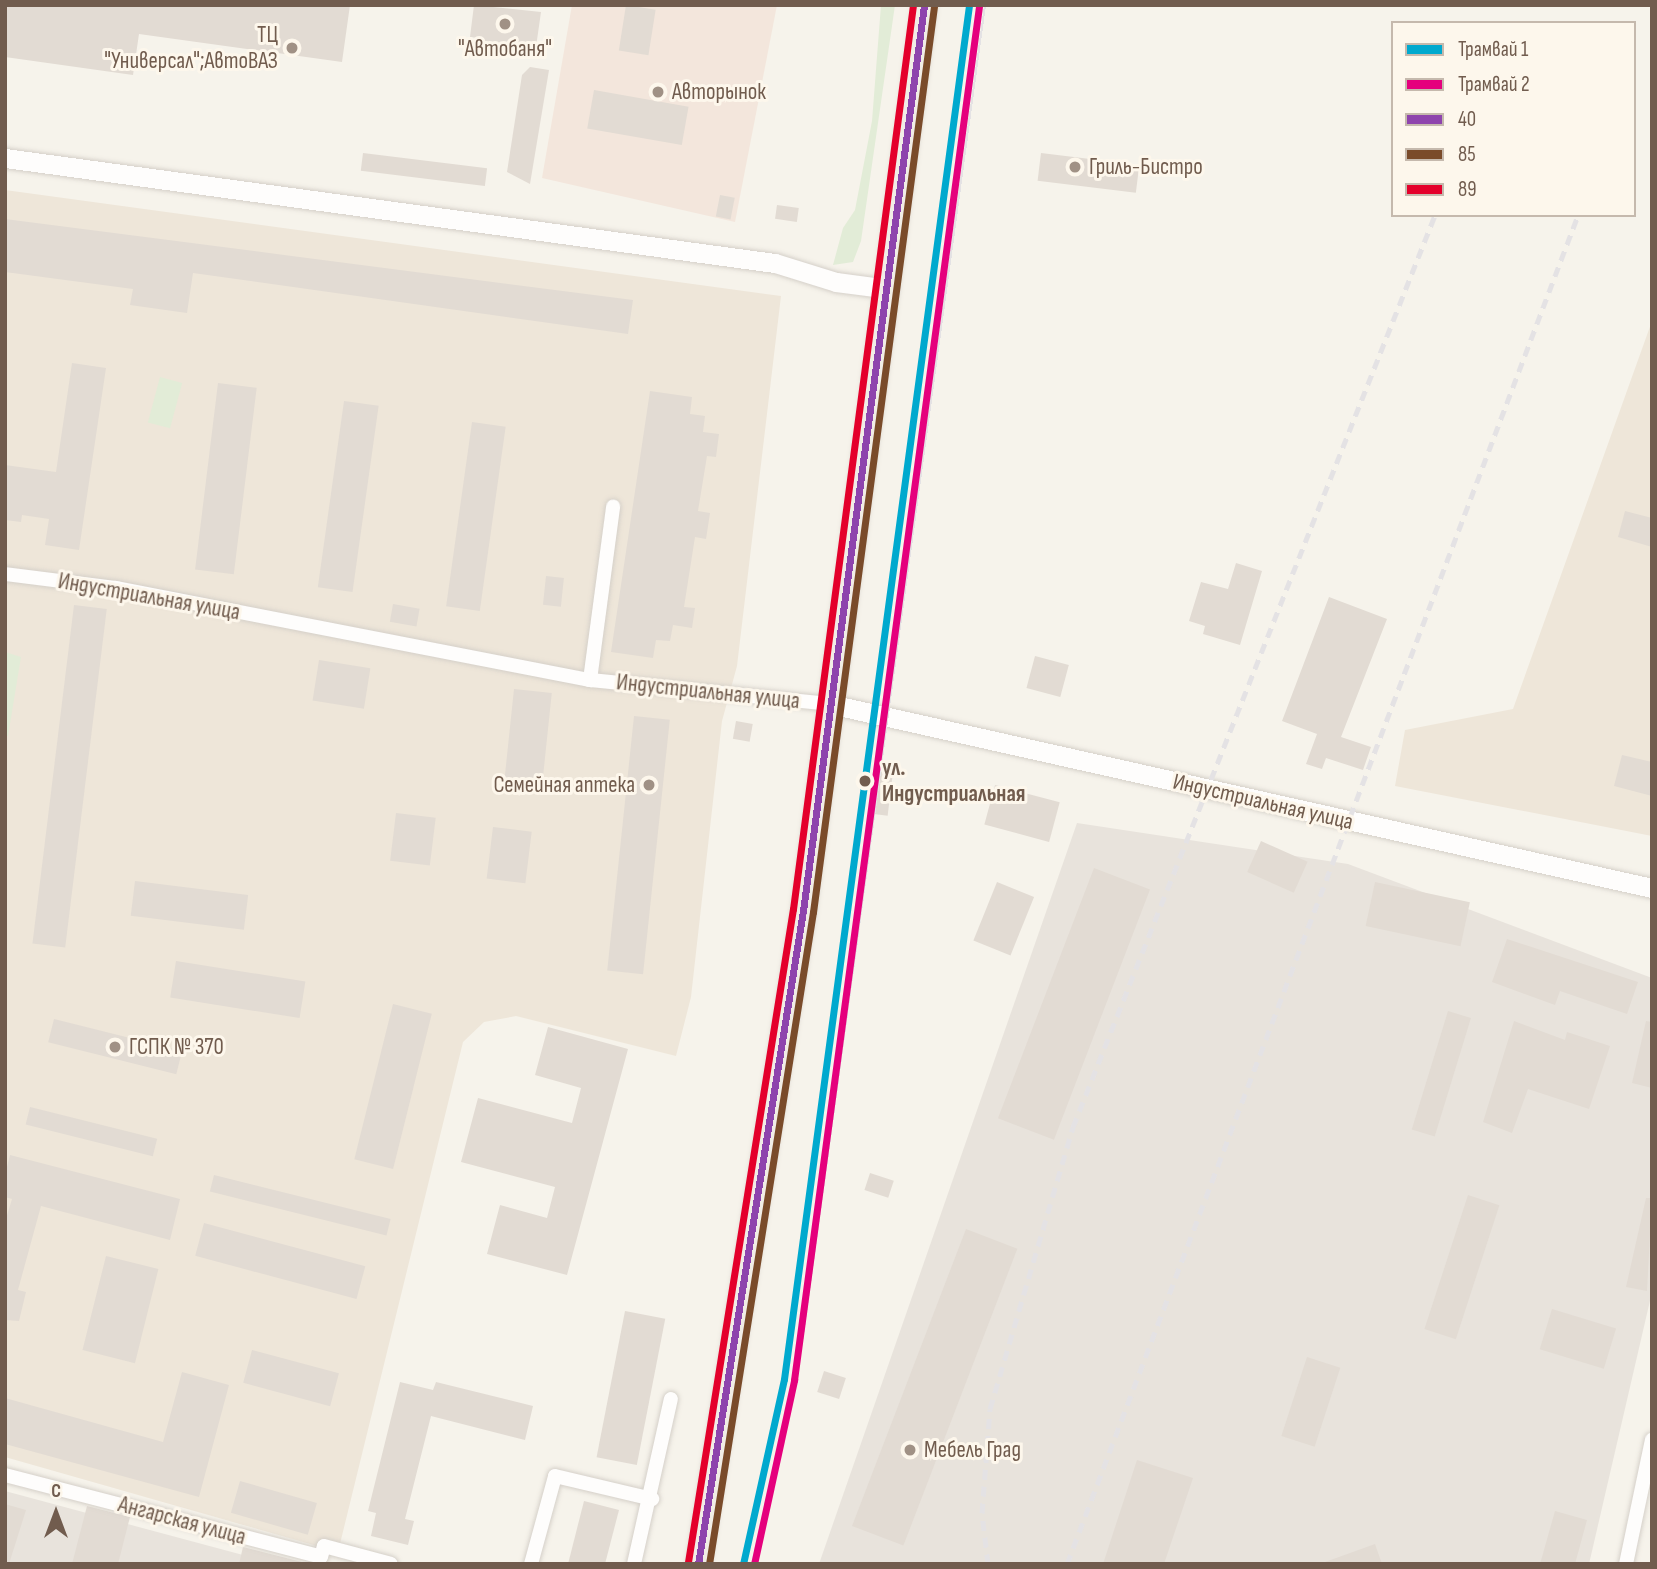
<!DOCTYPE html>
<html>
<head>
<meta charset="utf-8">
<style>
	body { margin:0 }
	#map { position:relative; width:1657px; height:1569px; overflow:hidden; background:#f6f3eb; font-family:"Sofia Sans Condensed",sans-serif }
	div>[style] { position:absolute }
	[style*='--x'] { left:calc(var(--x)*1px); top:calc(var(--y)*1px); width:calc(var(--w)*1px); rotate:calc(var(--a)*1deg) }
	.residential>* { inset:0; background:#eee6d9 }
	.commercial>* { inset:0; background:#f3e6dc }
	.industrial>* { inset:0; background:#e8e3dc }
	.green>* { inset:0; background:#e2ecd7; transform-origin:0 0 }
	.building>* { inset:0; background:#e2dbd3; transform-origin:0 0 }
	.roads { filter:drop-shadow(0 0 2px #d5d0c9) drop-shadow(0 0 2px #d5d0c9) }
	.street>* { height:14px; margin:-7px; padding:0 7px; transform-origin:7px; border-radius:7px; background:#fefdfc }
	.secondary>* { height:19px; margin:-9.5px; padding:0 9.5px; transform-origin:9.5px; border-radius:9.5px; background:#fefdfc }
	.primary>* { height:23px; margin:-11.5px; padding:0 11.5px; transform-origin:11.5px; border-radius:11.5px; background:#f1ede6 }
	.tram>* { height:2px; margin:-1px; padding:0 1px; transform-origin:1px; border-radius:1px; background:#e4e2e4 }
	.rail>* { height:5px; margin-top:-2.5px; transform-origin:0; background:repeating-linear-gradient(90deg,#e4e2e4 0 10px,transparent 0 17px) }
	.bus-1>* { height:7px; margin:-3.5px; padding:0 3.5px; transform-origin:3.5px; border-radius:3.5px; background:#8e44ad }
	.bus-2>* { height:7px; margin:-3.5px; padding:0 3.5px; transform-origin:3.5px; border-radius:3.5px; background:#7a4b2a }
	.bus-3>* { height:7px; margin:-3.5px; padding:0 3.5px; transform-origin:3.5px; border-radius:3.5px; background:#e4002b }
	.tram-1>* { height:7px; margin:-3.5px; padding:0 3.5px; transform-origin:3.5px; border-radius:3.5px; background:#00a9ce }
	.tram-2>* { height:7px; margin:-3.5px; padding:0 3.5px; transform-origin:3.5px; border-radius:3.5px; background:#e5007d }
	.dots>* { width:19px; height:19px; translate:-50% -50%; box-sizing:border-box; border:4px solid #fdf7ec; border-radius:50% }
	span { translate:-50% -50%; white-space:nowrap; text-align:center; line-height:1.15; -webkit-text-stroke:6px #fdf7ec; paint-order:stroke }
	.poi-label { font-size:23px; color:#715c4e }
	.right { translate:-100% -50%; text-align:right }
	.left { translate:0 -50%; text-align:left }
	.street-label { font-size:23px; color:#715c4e }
	.stop-label { font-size:23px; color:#715c4e; font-weight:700 }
	.frame { position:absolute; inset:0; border:7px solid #715c4e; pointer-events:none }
	.legend { position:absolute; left:1391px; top:21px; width:245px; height:196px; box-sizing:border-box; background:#fdf7ec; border:2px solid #c5b9ad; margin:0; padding:9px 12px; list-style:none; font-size:21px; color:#715c4e }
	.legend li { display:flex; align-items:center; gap:14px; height:35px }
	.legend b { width:35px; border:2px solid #c5b9ad }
	.north { position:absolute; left:21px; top:1478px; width:70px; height:70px; -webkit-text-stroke:5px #fdf7ec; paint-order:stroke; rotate:0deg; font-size:19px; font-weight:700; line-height:28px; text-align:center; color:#715c4e }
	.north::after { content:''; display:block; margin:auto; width:24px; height:32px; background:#715c4e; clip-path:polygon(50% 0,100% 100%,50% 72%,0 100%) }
</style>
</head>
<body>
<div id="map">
	<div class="residential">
		<i style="clip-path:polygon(5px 190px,781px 296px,737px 666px,722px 721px,691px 997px,676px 1056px,516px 1016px,484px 1022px,463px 1042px,338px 1552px,5px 1457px)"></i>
		<i style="clip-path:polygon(1652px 321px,1652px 836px,1395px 786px,1405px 730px,1513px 709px)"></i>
	</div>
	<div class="commercial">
		<i style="clip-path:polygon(572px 5px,777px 5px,735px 222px,542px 178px)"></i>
	</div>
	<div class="industrial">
		<i style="clip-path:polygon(1077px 823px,1348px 864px,1652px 978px,1652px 1292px,1589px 1564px,819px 1564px)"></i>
		<i style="clip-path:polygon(5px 1491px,276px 1564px,5px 1564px)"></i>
	</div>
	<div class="green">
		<i style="clip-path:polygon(881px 5px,895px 5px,861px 241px,853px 262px,833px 265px,843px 228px,855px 210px,872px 121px)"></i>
		<i style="left:160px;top:377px;width:23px;height:47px;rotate:15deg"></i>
		<i style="clip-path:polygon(5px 652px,21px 657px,8px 736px,5px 735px)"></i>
	</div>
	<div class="building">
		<i style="clip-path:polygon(5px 5px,350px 5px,342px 62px,139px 34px,133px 75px,5px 57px)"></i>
		<i style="clip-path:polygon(474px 5px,541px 12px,535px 54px,476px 46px,478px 38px,470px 37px)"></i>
		<i style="left:626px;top:5px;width:30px;height:46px;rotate:9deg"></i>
		<i style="clip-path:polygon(530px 67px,549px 70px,530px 184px,507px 172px,522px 75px)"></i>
		<i style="left:594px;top:90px;width:96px;height:39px;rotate:10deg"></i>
		<i style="left:363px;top:153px;width:125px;height:18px;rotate:7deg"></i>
		<i style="left:1041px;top:153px;width:99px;height:28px;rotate:7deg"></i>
		<i style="left:720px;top:195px;width:15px;height:22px;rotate:11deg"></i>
		<i style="left:777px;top:205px;width:22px;height:14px;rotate:8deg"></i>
		<i style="clip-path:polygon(5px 219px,633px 300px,628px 334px,193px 273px,187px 313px,130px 305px,133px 289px,5px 272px)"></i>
		<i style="clip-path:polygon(72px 363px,106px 368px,79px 550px,45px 545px,49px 519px,22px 515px,21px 522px,5px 520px,5px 465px,56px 472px)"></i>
		<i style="left:218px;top:383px;width:39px;height:188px;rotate:7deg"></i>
		<i style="clip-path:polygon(650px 391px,692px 397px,690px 414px,705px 416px,703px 432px,719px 434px,716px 457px,707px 456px,698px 511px,710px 513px,706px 539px,695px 537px,684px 607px,695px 608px,692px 628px,673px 625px,670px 641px,656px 640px,653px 658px,611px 652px)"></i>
		<i style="left:344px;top:401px;width:35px;height:188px;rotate:8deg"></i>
		<i style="left:472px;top:422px;width:34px;height:186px;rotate:8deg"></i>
		<i style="clip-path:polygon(1625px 511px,1652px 518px,1652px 547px,1618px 537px)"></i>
		<i style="clip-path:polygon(1236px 563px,1262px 571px,1240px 645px,1203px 634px,1205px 626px,1189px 621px,1201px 582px,1228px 589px)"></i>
		<i style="left:546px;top:576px;width:18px;height:29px;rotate:6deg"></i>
		<i style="clip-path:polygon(1329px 597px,1387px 619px,1341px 737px,1371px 747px,1363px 770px,1326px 758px,1322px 769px,1306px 764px,1317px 734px,1282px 721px)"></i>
		<i style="left:393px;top:604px;width:27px;height:18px;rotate:10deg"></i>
		<i style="left:74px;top:605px;width:33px;height:341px;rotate:7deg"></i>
		<i style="left:1035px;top:656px;width:35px;height:33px;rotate:15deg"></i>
		<i style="left:319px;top:660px;width:52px;height:41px;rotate:9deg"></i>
		<i style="left:514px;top:689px;width:38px;height:98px;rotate:6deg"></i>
		<i style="left:634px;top:716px;width:36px;height:256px;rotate:6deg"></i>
		<i style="left:736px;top:721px;width:17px;height:18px;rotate:10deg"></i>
		<i style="clip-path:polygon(1622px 755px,1652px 762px,1652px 796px,1614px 786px)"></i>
		<i style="left:877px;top:771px;width:16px;height:43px;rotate:7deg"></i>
		<i style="left:995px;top:785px;width:67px;height:41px;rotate:15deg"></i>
		<i style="left:396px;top:813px;width:40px;height:48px;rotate:7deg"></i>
		<i style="left:493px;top:827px;width:39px;height:52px;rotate:7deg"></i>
		<i style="left:1261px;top:841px;width:51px;height:34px;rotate:24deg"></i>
		<i style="left:1094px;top:868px;width:60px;height:268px;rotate:21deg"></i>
		<i style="left:135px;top:881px;width:114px;height:35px;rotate:7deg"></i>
		<i style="left:997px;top:882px;width:40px;height:63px;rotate:22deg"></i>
		<i style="left:1375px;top:882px;width:97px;height:45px;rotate:12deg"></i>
		<i style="clip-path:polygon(1507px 939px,1638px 982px,1627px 1014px,1560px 991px,1555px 1005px,1492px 982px)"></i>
		<i style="left:176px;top:961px;width:131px;height:37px;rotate:9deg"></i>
		<i style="left:393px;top:1004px;width:40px;height:160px;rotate:14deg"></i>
		<i style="left:1448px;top:1011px;width:24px;height:124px;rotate:17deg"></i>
		<i style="left:54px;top:1019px;width:132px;height:24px;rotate:14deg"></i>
		<i style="clip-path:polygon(1514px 1021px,1565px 1040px,1567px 1032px,1610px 1046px,1589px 1109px,1528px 1089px,1512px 1133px,1483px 1122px)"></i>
		<i style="clip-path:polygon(1646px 1021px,1652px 1022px,1652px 1088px,1632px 1083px)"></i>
		<i style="clip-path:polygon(548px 1027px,628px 1049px,567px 1275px,487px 1254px,500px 1205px,547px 1218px,555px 1187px,461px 1162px,478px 1098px,572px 1123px,581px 1088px,535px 1075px)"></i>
		<i style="left:30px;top:1107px;width:131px;height:18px;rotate:14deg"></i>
		<i style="clip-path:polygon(10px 1155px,180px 1199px,170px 1240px,41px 1206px,18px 1290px,26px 1292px,19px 1321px,5px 1320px,5px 1222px,12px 1199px,5px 1197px,5px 1175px)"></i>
		<i style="left:870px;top:1173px;width:25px;height:18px;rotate:18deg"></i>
		<i style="left:214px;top:1175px;width:182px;height:17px;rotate:14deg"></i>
		<i style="left:1468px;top:1195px;width:33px;height:141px;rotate:18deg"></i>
		<i style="clip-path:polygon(1646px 1198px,1652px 1198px,1647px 1291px,1626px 1287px)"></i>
		<i style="left:204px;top:1223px;width:167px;height:34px;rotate:15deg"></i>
		<i style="left:966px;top:1229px;width:55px;height:318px;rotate:21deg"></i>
		<i style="left:106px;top:1256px;width:54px;height:97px;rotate:14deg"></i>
		<i style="left:1552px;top:1309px;width:67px;height:42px;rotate:17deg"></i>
		<i style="left:625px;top:1311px;width:41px;height:149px;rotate:11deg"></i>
		<i style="left:252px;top:1350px;width:90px;height:34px;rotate:15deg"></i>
		<i style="left:1307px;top:1357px;width:35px;height:83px;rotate:18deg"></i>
		<i style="left:824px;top:1371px;width:23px;height:22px;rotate:18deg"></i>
		<i style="clip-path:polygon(182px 1372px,229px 1385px,199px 1497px,5px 1444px,5px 1398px,163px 1442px)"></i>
		<i style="clip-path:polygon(400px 1382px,433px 1390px,436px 1382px,533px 1406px,525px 1440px,431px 1416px,405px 1519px,414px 1521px,408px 1545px,371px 1536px,376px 1513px,368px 1511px)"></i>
		<i style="clip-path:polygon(1137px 1460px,1193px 1478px,1164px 1564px,1103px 1564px)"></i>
		<i style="left:240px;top:1481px;width:80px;height:33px;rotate:16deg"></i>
		<i style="clip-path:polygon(584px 1501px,619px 1510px,605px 1564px,568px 1564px)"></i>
		<i style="clip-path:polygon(5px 1504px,26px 1510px,9px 1564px,5px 1564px)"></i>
		<i style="clip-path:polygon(87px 1506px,130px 1517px,118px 1564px,72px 1564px)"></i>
		<i style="clip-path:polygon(1555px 1511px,1587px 1520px,1575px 1564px,1540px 1564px)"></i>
		<i style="clip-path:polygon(1375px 1544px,1382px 1564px,1326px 1564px,1325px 1562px)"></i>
		<i style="clip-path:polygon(243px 1547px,302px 1562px,302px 1564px,239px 1564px)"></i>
	</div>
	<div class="roads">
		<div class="street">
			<i style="--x:5;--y:574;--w:112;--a:7.2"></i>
			<i style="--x:116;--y:588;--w:483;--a:11"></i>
			<i style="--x:590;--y:680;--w:241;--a:5.7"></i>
			<i style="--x:590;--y:680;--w:175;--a:-82.4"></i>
			<i style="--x:5;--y:1475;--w:326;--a:14.5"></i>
			<i style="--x:321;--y:1557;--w:11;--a:-75"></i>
			<i style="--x:324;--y:1546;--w:69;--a:15"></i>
			<i style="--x:531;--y:1564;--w:91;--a:-74.7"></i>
			<i style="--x:555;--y:1476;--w:100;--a:13.3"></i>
			<i style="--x:634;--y:1564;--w:169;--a:-77.4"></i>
			<i style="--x:1626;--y:1564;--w:127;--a:-78.2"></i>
		</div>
		<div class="secondary">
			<i style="--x:5;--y:158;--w:777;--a:7.77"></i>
			<i style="--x:775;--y:263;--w:64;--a:17.3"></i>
			<i style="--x:836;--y:282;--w:53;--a:7.5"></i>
			<i style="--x:830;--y:704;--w:842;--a:12.62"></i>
		</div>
		<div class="primary">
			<i style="--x:698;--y:1564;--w:661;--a:-80.87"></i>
			<i style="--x:803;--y:911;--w:914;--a:-82.39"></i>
		</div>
	</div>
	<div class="tram">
		<i style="--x:752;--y:1564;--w:227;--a:-77.3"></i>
		<i style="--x:802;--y:1343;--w:1350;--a:-82.21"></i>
	</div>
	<div class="rail">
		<i style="--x:988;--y:1564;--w:51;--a:-96.7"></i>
		<i style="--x:982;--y:1513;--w:104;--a:-85.6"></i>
		<i style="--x:990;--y:1409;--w:294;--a:-73.6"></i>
		<i style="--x:1073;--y:1127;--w:981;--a:-68.35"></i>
		<i style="--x:1067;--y:1564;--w:1443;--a:-69.25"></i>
	</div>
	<div class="bus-1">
		<i style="--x:698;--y:1564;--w:661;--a:-80.87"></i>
		<i style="--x:803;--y:911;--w:914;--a:-82.39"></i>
	</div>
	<div class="bus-2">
		<i style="--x:709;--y:1564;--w:660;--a:-80.94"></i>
		<i style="--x:813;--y:912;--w:914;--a:-82.39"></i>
	</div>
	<div class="bus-3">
		<i style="--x:688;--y:1562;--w:661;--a:-80.87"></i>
		<i style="--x:793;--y:909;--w:912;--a:-82.44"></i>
	</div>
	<div class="tram-1">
		<i style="--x:743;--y:1564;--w:189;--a:-77.5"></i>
		<i style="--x:784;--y:1379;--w:1386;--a:-82.33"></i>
	</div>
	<div class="tram-2">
		<i style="--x:754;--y:1564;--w:188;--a:-77.7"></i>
		<i style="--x:794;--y:1380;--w:1386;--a:-82.33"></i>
	</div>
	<div class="dots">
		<i style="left:505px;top:24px;background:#a09185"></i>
		<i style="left:292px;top:48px;background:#a09185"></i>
		<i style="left:658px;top:92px;background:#a09185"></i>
		<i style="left:1075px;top:167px;background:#a09185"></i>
		<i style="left:865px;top:781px;background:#715c4e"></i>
		<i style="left:649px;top:785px;background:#a09185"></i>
		<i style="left:115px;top:1047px;background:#a09185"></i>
		<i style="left:910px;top:1450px;background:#a09185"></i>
	</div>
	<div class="poi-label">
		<span class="right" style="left:278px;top:48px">ТЦ<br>"Универсал";АвтоВАЗ</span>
		<span style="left:505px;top:49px">"Автобаня"</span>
		<span class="left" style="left:672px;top:92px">Авторынок</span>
		<span class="left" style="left:1089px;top:167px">Гриль-Бистро</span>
		<span class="right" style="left:635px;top:785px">Семейная аптека</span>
		<span class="left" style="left:129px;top:1047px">ГСПК № 370</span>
		<span class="left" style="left:924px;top:1450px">Мебель Град</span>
	</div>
	<div class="street-label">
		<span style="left:149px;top:597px;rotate:10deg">Индустриальная улица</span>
		<span style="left:708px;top:692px;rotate:6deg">Индустриальная улица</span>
		<span style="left:1263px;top:802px;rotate:13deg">Индустриальная улица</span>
		<span style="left:182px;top:1521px;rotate:15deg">Ангарская улица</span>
	</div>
	<div class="stop-label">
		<span class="left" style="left:882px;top:781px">ул.<br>Индустриальная</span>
	</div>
	<div class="frame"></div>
	<ul class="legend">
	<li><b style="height:9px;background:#00a9ce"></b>Трамвай 1</li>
	<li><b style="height:9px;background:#e5007d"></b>Трамвай 2</li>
	<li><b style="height:9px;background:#8e44ad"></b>40</li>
	<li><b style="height:9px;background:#7a4b2a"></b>85</li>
	<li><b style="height:9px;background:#e4002b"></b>89</li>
	</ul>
	<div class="north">С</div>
</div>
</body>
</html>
